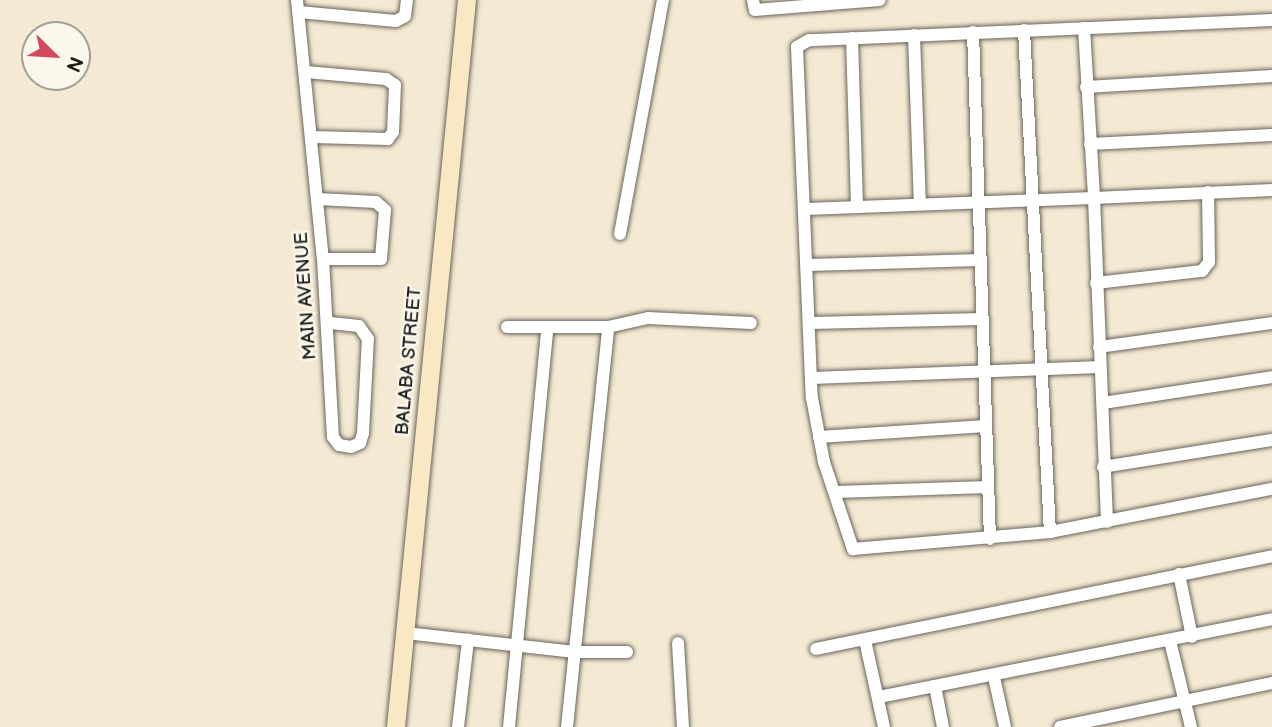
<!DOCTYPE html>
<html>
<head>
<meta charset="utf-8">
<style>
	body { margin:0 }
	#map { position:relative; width:1272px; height:727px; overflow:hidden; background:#f4e9d2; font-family:"Balsamiq Sans",sans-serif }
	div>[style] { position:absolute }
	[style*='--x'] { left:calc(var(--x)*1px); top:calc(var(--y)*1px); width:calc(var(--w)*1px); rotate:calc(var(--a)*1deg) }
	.roads { filter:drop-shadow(0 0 2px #68645c) drop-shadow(0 0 2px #68645c) }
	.street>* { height:12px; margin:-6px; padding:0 6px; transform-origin:6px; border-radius:6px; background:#fff }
	.secondary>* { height:18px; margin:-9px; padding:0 9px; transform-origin:9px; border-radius:9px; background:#fae7c3 }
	span { translate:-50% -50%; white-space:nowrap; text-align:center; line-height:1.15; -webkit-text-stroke:5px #fbf7ec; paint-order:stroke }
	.street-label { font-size:19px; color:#1c1c1c }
	.north { position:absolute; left:21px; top:21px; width:70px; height:70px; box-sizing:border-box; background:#fbf7ec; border:2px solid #a29f99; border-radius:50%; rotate:114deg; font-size:19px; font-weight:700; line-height:28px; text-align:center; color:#1c1c1c }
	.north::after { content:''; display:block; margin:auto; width:24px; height:32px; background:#d1495b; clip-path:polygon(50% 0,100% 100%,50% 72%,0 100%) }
</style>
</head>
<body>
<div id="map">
	<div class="roads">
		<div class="street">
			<i style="--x:297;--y:0;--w:260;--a:84.3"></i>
			<i style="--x:323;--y:259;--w:178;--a:86.8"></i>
			<i style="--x:333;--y:437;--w:10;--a:53"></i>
			<i style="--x:339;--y:445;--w:12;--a:9"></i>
			<i style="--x:351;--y:447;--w:10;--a:-24"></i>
			<i style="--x:360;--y:443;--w:10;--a:-73"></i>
			<i style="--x:363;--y:433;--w:94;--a:-87"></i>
			<i style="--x:368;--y:339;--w:16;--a:-125"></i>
			<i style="--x:359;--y:326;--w:31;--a:-174"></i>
			<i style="--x:753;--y:0;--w:10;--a:79"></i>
			<i style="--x:755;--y:10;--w:125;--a:-4.6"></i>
			<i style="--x:299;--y:12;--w:97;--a:5.3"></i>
			<i style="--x:396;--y:21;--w:10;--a:-29"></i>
			<i style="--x:405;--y:16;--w:16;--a:-83"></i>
			<i style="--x:1272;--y:20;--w:463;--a:177.5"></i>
			<i style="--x:809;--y:40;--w:14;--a:150"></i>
			<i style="--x:797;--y:47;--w:351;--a:87.6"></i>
			<i style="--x:812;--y:398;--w:65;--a:79.4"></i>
			<i style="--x:824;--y:462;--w:92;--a:71.6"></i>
			<i style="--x:853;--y:549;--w:198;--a:-4.9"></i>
			<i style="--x:1050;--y:532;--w:226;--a:-11"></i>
			<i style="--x:1084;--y:28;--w:170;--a:86.6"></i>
			<i style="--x:1094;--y:198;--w:178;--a:-2.6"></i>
			<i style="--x:1024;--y:30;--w:503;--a:87.04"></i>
			<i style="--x:973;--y:32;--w:507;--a:88.08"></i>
			<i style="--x:914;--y:35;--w:169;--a:88"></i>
			<i style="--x:852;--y:38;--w:168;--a:88.3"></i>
			<i style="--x:306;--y:72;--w:80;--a:5"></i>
			<i style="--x:386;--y:79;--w:11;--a:34"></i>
			<i style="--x:395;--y:85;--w:47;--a:92.4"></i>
			<i style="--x:393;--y:132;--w:9;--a:126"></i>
			<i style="--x:388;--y:139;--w:75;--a:-178.5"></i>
			<i style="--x:1086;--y:87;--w:186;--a:-3.4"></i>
			<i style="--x:1090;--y:144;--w:182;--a:-2.8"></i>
			<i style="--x:318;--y:199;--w:58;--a:3"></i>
			<i style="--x:376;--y:202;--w:12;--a:42"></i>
			<i style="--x:385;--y:210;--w:49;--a:94.7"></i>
			<i style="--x:381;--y:259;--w:58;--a:180"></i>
			<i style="--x:806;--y:209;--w:288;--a:-2.2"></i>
			<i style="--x:1094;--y:198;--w:324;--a:87.7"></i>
			<i style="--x:620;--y:234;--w:238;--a:-79.6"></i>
			<i style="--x:809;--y:265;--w:171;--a:-1.7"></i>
			<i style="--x:1096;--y:283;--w:107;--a:-6.5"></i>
			<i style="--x:1202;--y:271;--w:11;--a:-52"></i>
			<i style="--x:1209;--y:262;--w:70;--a:-90.8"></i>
			<i style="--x:811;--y:323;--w:171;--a:-1.3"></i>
			<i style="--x:507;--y:327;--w:101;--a:0"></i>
			<i style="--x:608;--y:327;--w:41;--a:-12.7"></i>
			<i style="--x:648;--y:318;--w:103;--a:2.8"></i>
			<i style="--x:1099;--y:347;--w:175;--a:-7.9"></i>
			<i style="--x:812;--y:378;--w:288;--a:-2.2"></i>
			<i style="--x:1103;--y:403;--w:171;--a:-8.7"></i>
			<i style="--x:819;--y:437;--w:167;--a:-3.8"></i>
			<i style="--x:1103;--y:467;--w:171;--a:-9.1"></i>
			<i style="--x:836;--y:492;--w:152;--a:-1.9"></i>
			<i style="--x:1179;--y:574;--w:64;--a:78.3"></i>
			<i style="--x:406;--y:633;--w:170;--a:6.4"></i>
			<i style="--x:575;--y:652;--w:52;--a:0"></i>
			<i style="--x:865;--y:640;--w:89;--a:77.7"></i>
			<i style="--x:1170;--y:641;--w:89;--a:76.3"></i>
			<i style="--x:678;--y:643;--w:84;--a:86.6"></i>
			<i style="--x:816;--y:649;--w:465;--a:-11.5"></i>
			<i style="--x:994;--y:677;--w:51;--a:77.6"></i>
			<i style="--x:935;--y:686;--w:42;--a:79"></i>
			<i style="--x:879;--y:697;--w:401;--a:-11.2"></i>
			<i style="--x:458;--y:727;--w:88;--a:-83.4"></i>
			<i style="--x:509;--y:727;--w:400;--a:-84.5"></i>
			<i style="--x:567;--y:727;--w:402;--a:-84.1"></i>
			<i style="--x:1060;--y:727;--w:217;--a:-11.7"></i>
		</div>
		<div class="secondary">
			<i style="--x:396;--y:727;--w:730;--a:-84.42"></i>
		</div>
	</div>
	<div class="street-label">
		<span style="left:306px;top:296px;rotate:-94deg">MAIN AVENUE</span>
		<span style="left:409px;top:361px;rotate:-85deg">BALABA STREET</span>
	</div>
	<div class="north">N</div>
</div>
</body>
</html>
